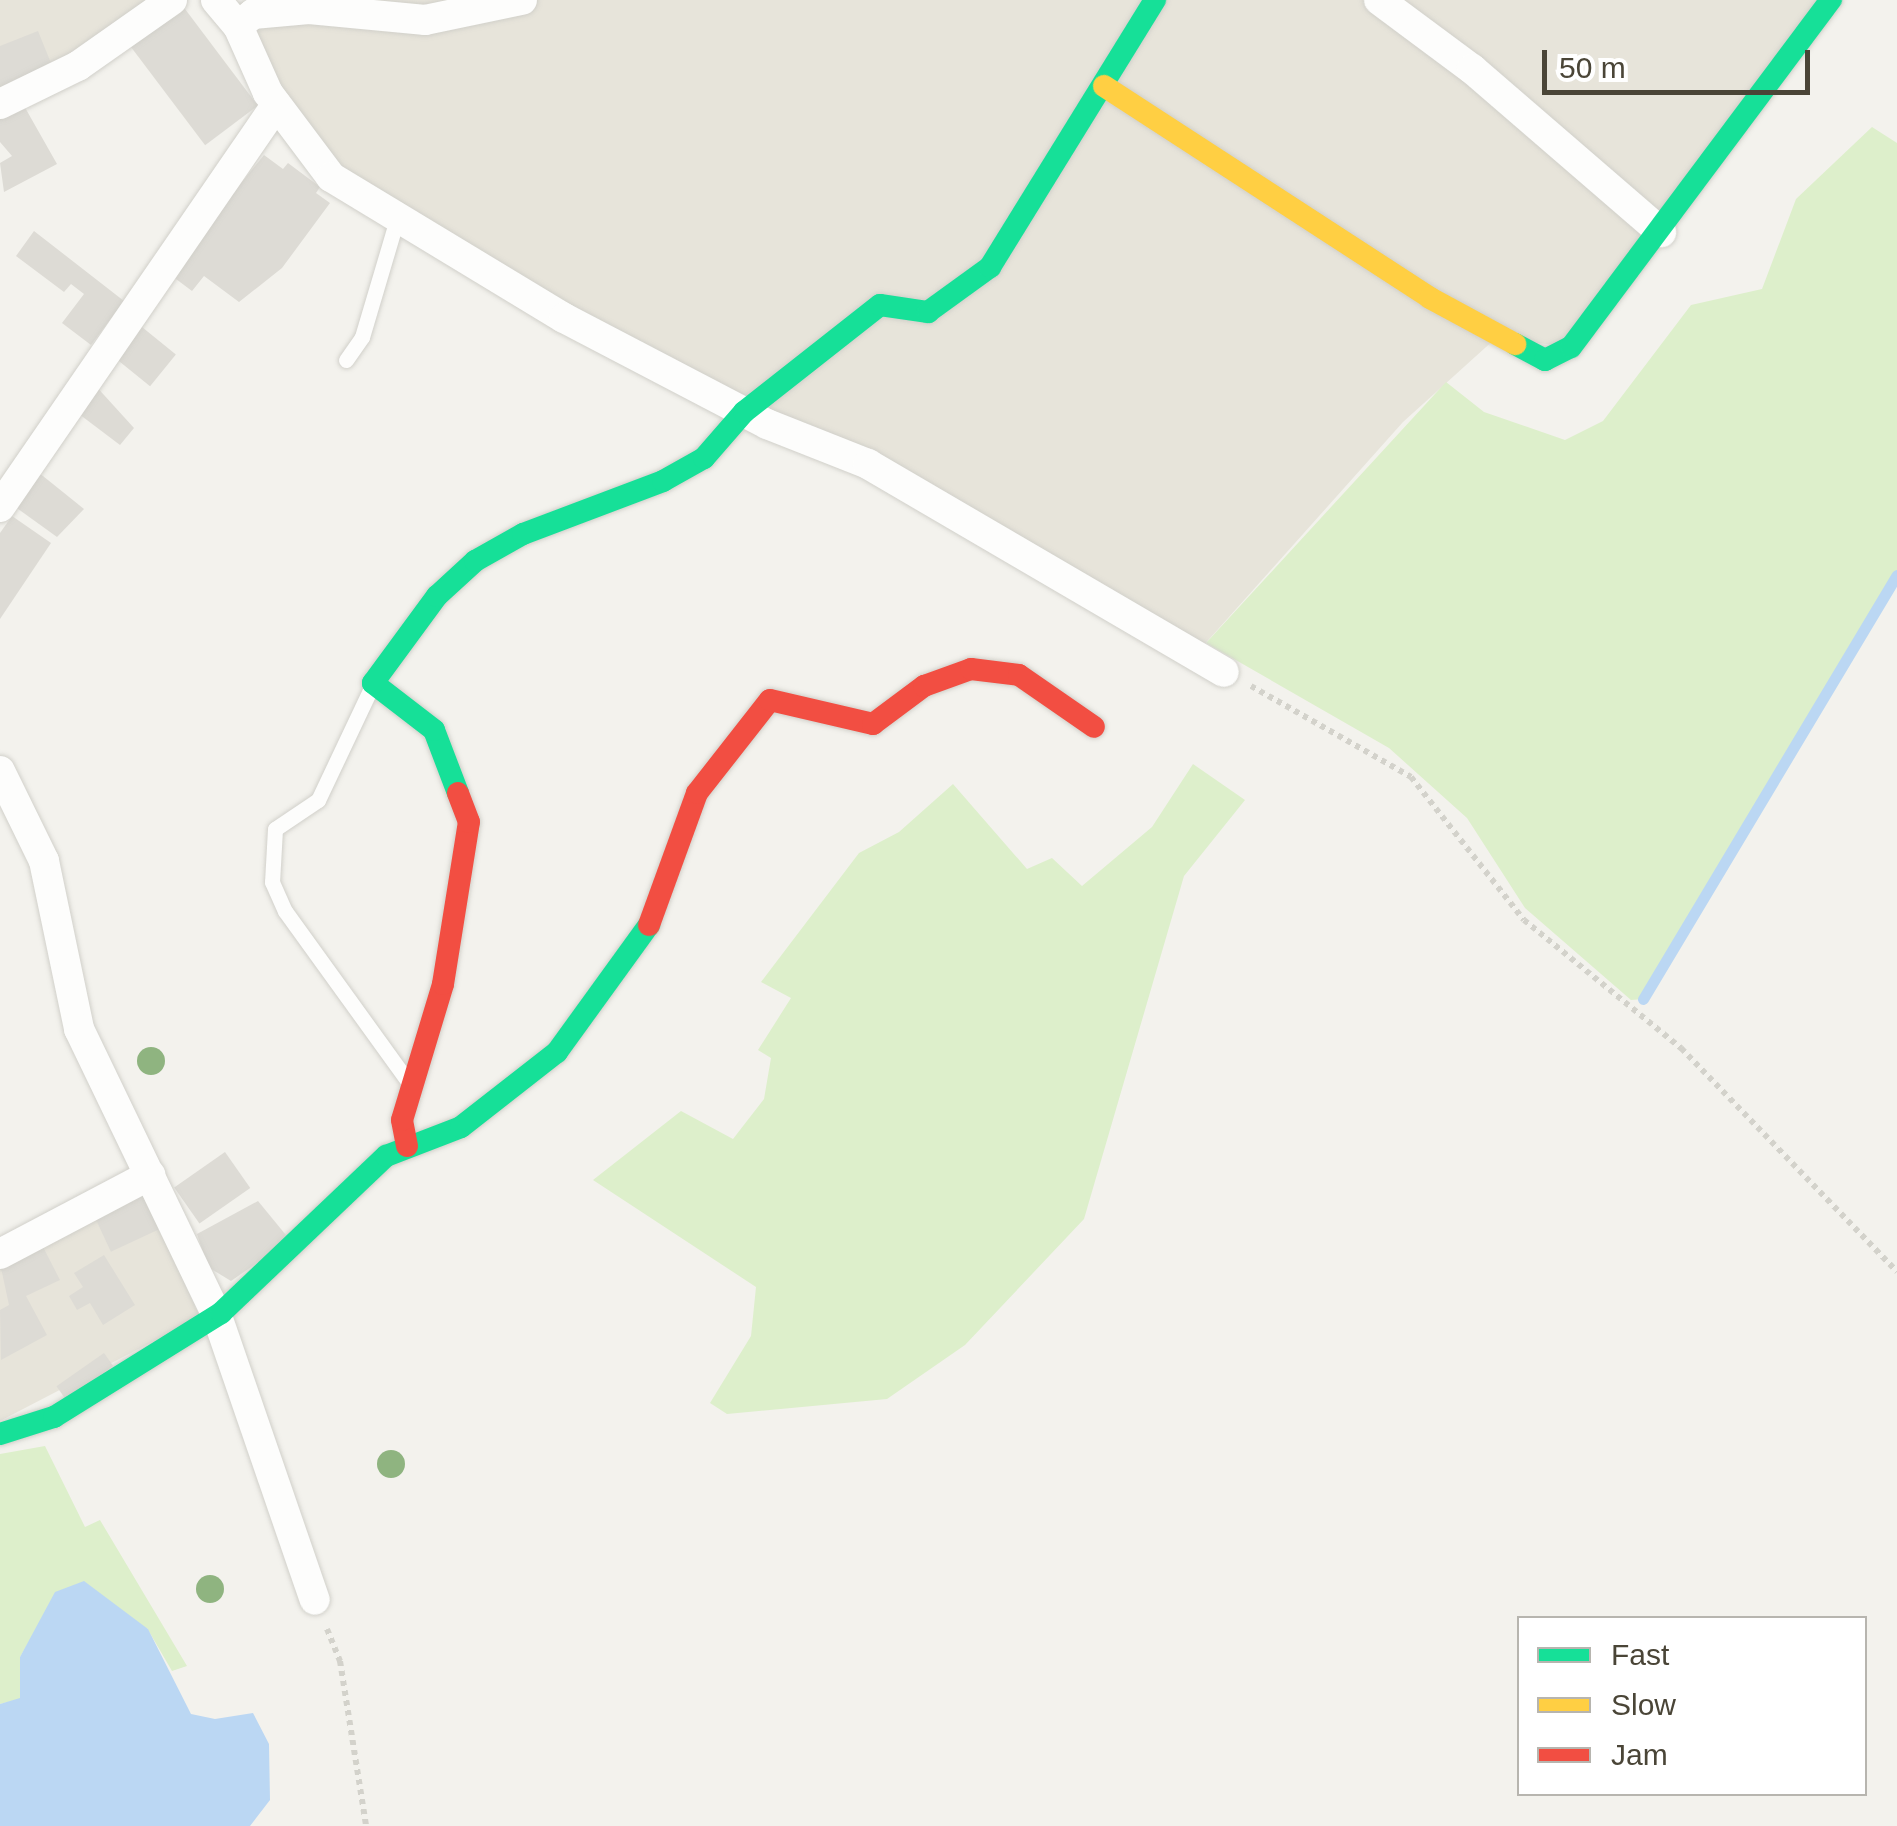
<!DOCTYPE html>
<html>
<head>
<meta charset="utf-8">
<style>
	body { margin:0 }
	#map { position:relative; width:1897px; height:1826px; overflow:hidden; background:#f3f2ed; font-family:Arial,sans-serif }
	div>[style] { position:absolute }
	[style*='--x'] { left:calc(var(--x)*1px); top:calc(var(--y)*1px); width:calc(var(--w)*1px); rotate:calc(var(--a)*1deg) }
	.residential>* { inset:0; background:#e7e4da }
	.green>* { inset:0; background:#ddefcb }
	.water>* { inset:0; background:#bbd7f3 }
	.stream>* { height:11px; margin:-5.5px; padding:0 5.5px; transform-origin:5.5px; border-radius:5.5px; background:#bbd7f3 }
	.building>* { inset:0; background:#dddbd5; transform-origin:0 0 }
	.path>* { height:6px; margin-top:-3px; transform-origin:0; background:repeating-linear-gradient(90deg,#d3d2cb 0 5px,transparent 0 10px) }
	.roads { filter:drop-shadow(0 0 2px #d1d0ca) drop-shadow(0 0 2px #d1d0ca) }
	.lane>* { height:15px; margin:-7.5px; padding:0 7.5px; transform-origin:7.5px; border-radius:7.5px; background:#fdfdfc }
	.street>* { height:30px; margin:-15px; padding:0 15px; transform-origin:15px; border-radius:15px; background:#fdfdfc }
	.fast>* { height:22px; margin:-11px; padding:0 11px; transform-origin:11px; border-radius:11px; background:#16e098 }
	.slow>* { height:22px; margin:-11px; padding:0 11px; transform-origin:11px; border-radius:11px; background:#ffcf43 }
	.jam>* { height:22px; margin:-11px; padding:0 11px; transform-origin:11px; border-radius:11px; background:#f24e42 }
	.trees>* { width:28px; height:28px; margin:-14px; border-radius:50%; background:#8fb480 }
	span { translate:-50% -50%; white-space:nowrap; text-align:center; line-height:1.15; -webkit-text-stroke:9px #fff; paint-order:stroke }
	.legend { position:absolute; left:1517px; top:1616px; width:350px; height:180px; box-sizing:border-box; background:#fff; border:2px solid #b7b5af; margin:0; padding:12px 18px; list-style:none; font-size:30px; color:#4a4537 }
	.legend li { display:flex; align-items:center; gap:20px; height:50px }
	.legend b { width:50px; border:2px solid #b7b5af }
	.scale { position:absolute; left:1542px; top:50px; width:268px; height:45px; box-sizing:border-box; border:5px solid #4a4537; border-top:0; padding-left:12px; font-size:30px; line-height:35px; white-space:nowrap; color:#4a4537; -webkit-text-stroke:8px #fff; paint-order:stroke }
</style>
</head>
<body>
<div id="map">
	<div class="residential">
		<i style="clip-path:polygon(0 0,172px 0,0 104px)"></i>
		<i style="clip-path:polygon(313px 0,1831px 0,1571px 347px,1496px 338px,1403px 422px,1195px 655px,331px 177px,268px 93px,253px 14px)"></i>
		<i style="clip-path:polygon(93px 1213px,161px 1230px,200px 1317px,0 1421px,0 1263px)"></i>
	</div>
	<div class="green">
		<i style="clip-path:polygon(1872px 127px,1897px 143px,1897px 575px,1643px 999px,1631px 1000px,1525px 908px,1467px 818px,1389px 748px,1206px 643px,1446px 382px,1484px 412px,1565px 440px,1603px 421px,1691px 305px,1762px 289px,1796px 199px)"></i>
		<i style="clip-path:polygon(1193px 764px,1245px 800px,1184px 876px,1084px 1219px,965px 1345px,887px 1399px,727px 1414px,710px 1403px,751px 1336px,756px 1287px,593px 1180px,681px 1111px,733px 1139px,764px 1099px,771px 1058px,758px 1050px,791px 998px,761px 982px,859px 853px,899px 832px,953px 784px,1027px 869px,1052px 858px,1082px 886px,1152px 827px)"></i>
		<i style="clip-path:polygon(45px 1446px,85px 1527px,100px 1520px,187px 1666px,172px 1671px,147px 1628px,35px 1631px,20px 1657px,20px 1699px,0 1704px,0 1454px)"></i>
	</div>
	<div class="water">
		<i style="clip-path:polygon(84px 1581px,148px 1629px,191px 1714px,215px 1719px,253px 1713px,269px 1744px,270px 1800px,250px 1826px,0 1826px,0 1704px,20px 1698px,20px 1657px,55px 1592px)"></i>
	</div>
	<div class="stream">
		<i style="--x:1643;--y:999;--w:494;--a:-59.1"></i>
	</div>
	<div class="building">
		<i style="left:182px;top:5px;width:126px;height:66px;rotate:53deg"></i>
		<i style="clip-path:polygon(38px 31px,53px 68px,0 88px,0 46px)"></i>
		<i style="clip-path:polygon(23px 104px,57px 164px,4px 192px,0 163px,12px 156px,0 142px,0 112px)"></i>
		<i style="clip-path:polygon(264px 155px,283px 169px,288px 163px,320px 187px,316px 193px,330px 203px,282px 268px,239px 302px,204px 276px,192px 291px,168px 273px)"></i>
		<i style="clip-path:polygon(34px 231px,124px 301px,91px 345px,62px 323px,84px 294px,71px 284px,64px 292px,16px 256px)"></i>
		<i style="left:137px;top:323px;width:50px;height:41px;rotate:39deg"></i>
		<i style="clip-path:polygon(94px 384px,134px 428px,120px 445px,75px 411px)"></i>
		<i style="clip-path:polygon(38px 472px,84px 509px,57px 537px,14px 506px)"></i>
		<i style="clip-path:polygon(12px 516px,51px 543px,0 619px,0 533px)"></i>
		<i style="left:225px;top:1152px;width:44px;height:62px;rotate:55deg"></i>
		<i style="left:148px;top:1187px;width:43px;height:61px;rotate:65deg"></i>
		<i style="clip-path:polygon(258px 1201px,290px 1240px,231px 1281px,208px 1267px,197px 1234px)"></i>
		<i style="clip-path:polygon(41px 1243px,60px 1280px,26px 1296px,47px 1335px,1px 1360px,0 1310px,9px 1305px,0 1263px)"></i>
		<i style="clip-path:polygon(104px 1255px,135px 1305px,103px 1325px,90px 1303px,77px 1310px,69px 1296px,83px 1287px,74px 1273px)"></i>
		<i style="left:104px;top:1353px;width:16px;height:58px;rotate:55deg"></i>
	</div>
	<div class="path">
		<i style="--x:1251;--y:686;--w:184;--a:29.6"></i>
		<i style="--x:1411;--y:777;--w:182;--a:51.7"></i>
		<i style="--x:1524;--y:920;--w:203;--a:39.2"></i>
		<i style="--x:1681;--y:1048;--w:311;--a:46"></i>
		<i style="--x:327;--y:1629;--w:35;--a:68"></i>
		<i style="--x:340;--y:1661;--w:167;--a:81"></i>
	</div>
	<div class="roads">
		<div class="lane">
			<i style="--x:346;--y:360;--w:28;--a:-55"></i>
			<i style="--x:362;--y:337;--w:123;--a:-73.5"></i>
			<i style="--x:372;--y:686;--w:126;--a:115.3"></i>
			<i style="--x:318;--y:800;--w:52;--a:146"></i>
			<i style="--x:275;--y:829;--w:53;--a:93.2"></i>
			<i style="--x:272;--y:882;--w:32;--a:66"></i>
			<i style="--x:285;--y:911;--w:208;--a:54.2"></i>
		</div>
		<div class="street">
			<i style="--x:216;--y:0;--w:34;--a:50"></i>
			<i style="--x:238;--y:26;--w:73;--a:65.9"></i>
			<i style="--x:268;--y:93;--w:105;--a:53.1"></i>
			<i style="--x:331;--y:177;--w:272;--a:31.2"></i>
			<i style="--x:564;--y:318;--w:229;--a:27.6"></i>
			<i style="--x:767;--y:424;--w:109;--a:21.6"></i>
			<i style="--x:868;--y:464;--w:412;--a:30.3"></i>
			<i style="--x:1379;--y:0;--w:116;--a:36.6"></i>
			<i style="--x:1472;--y:69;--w:250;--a:40.8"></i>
			<i style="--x:238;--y:26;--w:19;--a:-39"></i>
			<i style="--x:253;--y:14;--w:56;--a:-5.1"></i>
			<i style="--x:309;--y:9;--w:117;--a:5.4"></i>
			<i style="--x:425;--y:20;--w:99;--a:-11.7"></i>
			<i style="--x:0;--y:104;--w:87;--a:-26"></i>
			<i style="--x:78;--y:66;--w:115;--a:-35.1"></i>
			<i style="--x:0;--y:507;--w:488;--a:-55.5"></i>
			<i style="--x:0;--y:771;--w:100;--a:63.9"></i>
			<i style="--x:44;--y:861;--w:172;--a:78.2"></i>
			<i style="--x:79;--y:1029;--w:318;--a:64.3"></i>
			<i style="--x:217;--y:1316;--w:300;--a:71"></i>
			<i style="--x:0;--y:1254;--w:170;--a:-27.8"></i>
		</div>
		<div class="fast">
			<i style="--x:1515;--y:344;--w:34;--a:28"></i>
			<i style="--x:1545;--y:360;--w:29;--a:-27"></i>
			<i style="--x:1571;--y:347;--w:434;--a:-53.2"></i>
			<i style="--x:458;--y:793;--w:67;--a:-110.9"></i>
			<i style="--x:434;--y:730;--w:77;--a:-142.4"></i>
			<i style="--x:373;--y:683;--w:108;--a:-53.7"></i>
			<i style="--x:437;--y:596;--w:52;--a:-42.6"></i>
			<i style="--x:475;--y:561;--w:55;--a:-29.4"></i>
			<i style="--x:523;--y:534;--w:150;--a:-20.7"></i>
			<i style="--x:663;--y:481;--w:47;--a:-29.3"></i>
			<i style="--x:704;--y:458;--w:61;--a:-49"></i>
			<i style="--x:744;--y:412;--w:173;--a:-38.2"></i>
			<i style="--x:880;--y:305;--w:49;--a:8.3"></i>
			<i style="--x:928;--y:312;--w:77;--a:-36"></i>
			<i style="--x:990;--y:267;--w:314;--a:-58.3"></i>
			<i style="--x:0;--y:1434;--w:57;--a:-17.5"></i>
			<i style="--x:54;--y:1417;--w:197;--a:-31.9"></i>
			<i style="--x:221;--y:1313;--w:228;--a:-43.6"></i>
			<i style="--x:386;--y:1156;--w:80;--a:-21.1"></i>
			<i style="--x:461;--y:1127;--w:122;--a:-38"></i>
			<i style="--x:557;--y:1052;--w:157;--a:-54.1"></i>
		</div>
		<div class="slow">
			<i style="--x:1104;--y:86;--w:389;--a:33"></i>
			<i style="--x:1430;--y:298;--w:97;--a:28.4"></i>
		</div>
		<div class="jam">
			<i style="--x:649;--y:925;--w:140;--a:-70"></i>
			<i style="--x:697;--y:793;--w:118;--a:-51.9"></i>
			<i style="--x:770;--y:700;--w:106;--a:13.1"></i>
			<i style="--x:873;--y:724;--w:64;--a:-36.7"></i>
			<i style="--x:924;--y:686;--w:50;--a:-19.9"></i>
			<i style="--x:971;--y:669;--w:48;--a:7.1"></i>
			<i style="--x:1019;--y:675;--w:91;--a:34.7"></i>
			<i style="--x:407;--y:1146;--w:26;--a:-101"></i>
			<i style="--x:402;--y:1120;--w:142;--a:-73.2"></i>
			<i style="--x:443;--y:984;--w:164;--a:-80.9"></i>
			<i style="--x:469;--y:822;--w:31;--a:-111"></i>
		</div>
	</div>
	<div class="trees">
		<i style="left:151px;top:1061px"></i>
		<i style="left:391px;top:1464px"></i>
		<i style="left:210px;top:1589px"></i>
	</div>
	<ul class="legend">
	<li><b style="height:12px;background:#16e098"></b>Fast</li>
	<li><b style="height:12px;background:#ffcf43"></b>Slow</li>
	<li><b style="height:12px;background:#f24e42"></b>Jam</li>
	</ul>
	<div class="scale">50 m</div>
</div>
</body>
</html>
